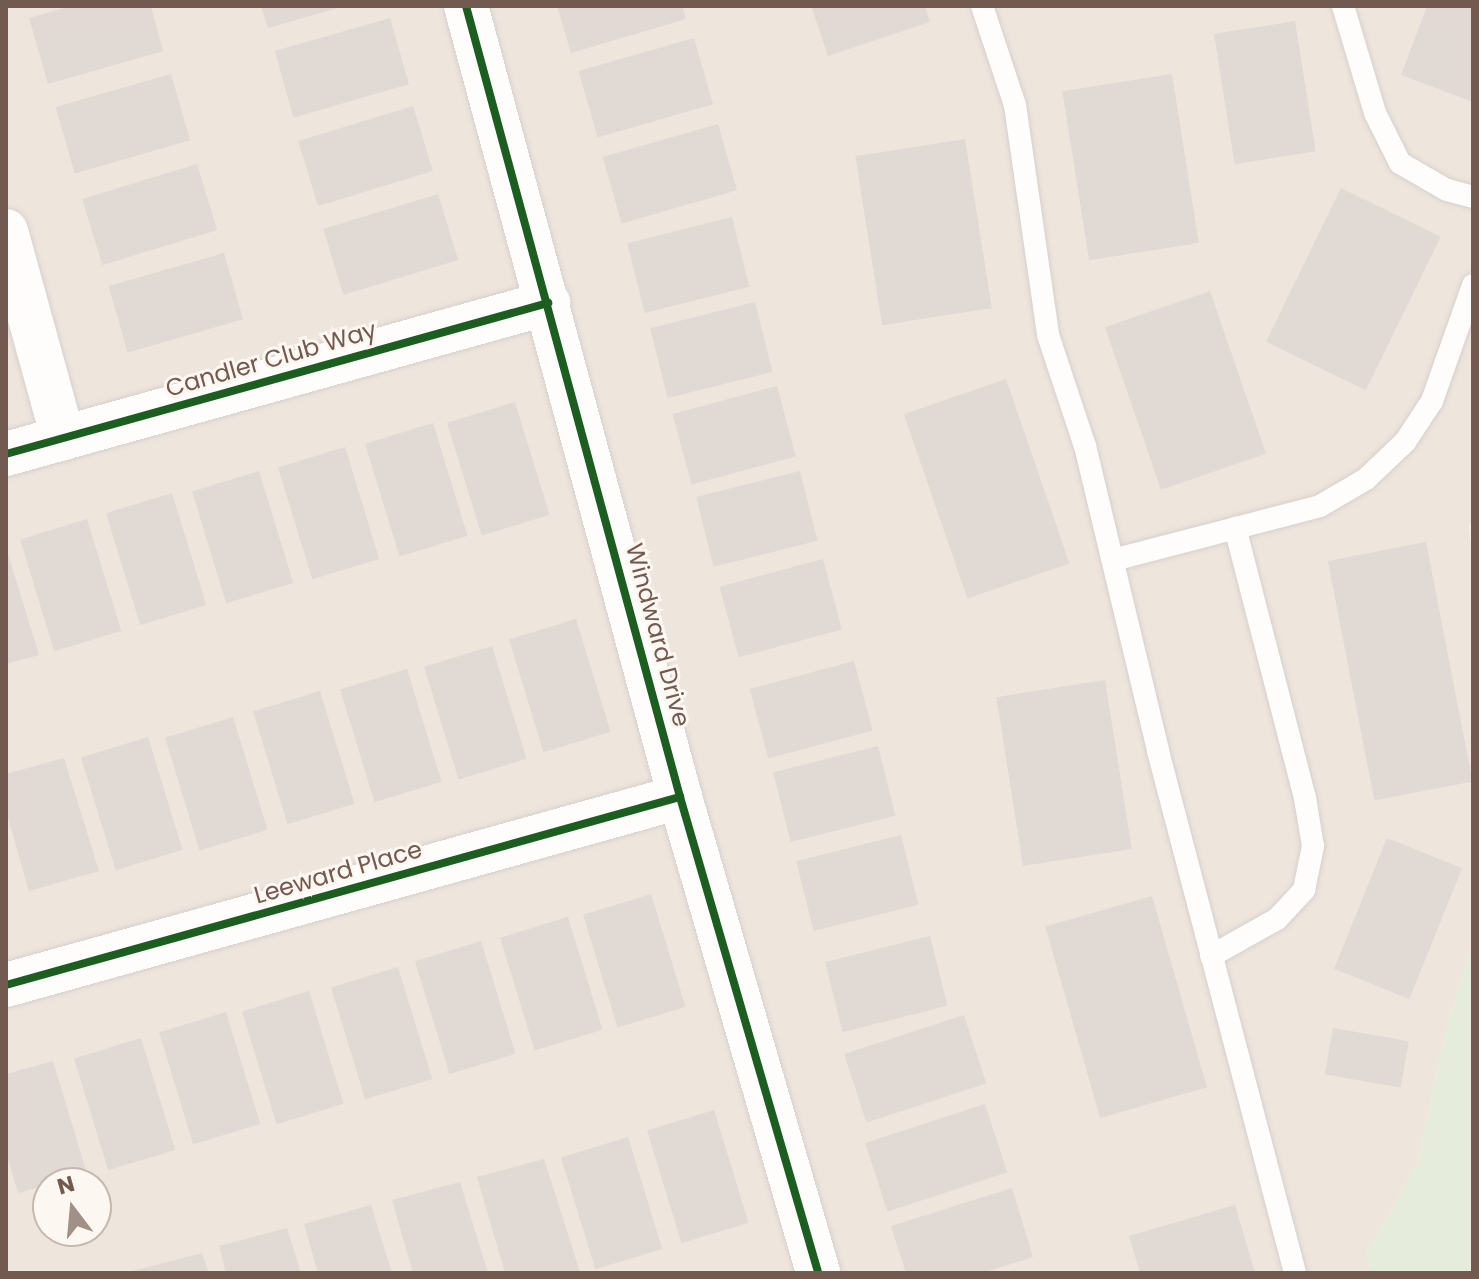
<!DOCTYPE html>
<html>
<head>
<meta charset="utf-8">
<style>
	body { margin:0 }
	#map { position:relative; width:1479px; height:1279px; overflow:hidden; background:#f6f3ee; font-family:Poppins,sans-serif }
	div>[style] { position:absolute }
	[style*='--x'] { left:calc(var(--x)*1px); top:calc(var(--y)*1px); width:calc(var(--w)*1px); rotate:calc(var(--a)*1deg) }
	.residential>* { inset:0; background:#eee5dd }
	.green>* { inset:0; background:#e6ecdb }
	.building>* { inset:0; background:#e0d9d4; transform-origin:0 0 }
	.roads { filter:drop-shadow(0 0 2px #d6d0cc) drop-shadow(0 0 2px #d6d0cc) }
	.lane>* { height:22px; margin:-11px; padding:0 11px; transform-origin:11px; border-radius:11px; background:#fefdfc }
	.street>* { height:44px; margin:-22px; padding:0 22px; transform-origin:22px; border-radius:22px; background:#fefdfc }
	.cycleway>* { height:8px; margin:-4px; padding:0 4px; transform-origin:4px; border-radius:4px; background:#1b5e20 }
	span { translate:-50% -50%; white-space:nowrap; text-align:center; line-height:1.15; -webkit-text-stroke:6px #fdf7f1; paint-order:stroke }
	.street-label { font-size:24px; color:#725a51 }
	.frame { position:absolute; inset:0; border:8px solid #725a51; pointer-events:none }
	.north { position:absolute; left:32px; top:1167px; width:80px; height:80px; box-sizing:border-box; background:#fdf7f1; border:2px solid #c5b8b1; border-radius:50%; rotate:344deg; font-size:22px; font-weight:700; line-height:32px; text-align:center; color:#725a51 }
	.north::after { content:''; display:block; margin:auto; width:28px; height:36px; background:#a09088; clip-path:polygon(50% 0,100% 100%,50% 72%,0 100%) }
</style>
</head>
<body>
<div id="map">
	<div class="residential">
		<i style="clip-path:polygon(evenodd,6px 6px,1473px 6px,1473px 518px,1469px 527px,1473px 566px,1473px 943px,1448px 1021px,1417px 1163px,1367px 1253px,1371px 1273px,6px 1273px,6px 6px,48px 1183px,96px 1183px,96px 1231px,48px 1231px,48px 1183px)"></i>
	</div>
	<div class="green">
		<i style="clip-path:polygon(1473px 943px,1473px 1273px,1371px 1273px,1367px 1253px,1417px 1163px,1448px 1021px)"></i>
	</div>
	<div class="building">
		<i style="clip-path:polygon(71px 6px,151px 6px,163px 51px,48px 84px,29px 18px)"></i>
		<i style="clip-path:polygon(261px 6px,341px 6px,341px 7px,268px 28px)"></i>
		<i style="clip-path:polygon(557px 6px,682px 6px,686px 19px,571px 53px)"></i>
		<i style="clip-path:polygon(811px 6px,925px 6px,930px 22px,828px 56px)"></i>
		<i style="clip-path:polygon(1427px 6px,1473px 6px,1473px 102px,1401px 75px)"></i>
		<i style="left:390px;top:18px;width:69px;height:120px;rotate:74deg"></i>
		<i style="left:1295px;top:21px;width:132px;height:82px;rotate:81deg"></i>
		<i style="left:694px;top:38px;width:69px;height:120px;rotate:74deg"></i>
		<i style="left:171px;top:74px;width:69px;height:120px;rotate:74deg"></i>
		<i style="left:1172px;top:74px;width:171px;height:111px;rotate:81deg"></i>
		<i style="left:413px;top:106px;width:68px;height:120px;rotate:73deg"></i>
		<i style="left:718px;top:124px;width:69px;height:120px;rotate:74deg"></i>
		<i style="left:965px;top:139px;width:171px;height:111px;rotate:81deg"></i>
		<i style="left:197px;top:164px;width:69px;height:120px;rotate:73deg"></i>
		<i style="left:1341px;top:188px;width:111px;height:171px;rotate:26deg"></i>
		<i style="left:438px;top:194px;width:69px;height:120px;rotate:73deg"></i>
		<i style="left:732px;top:217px;width:72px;height:108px;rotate:76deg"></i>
		<i style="left:224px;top:253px;width:69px;height:120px;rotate:74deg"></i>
		<i style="left:1210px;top:291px;width:172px;height:111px;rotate:71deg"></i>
		<i style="left:755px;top:302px;width:72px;height:108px;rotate:76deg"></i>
		<i style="left:1006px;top:379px;width:195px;height:108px;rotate:71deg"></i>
		<i style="left:777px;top:386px;width:73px;height:108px;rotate:75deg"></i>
		<i style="left:515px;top:402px;width:118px;height:71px;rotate:73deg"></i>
		<i style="left:433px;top:423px;width:118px;height:71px;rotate:73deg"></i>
		<i style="left:345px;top:447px;width:117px;height:70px;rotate:73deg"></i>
		<i style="left:259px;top:471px;width:117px;height:70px;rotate:73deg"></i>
		<i style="left:800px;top:471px;width:72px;height:107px;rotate:76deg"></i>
		<i style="left:172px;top:493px;width:117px;height:69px;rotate:73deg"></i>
		<i style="left:87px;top:519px;width:117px;height:70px;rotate:73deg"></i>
		<i style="left:1426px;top:542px;width:244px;height:100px;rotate:79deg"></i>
		<i style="clip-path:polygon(7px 551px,39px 655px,6px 664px,6px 552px)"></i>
		<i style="left:823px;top:559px;width:73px;height:107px;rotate:75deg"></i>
		<i style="left:576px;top:619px;width:118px;height:70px;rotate:73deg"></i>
		<i style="left:492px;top:646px;width:118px;height:71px;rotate:73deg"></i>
		<i style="left:854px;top:661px;width:72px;height:108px;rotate:75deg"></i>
		<i style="left:407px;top:669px;width:118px;height:70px;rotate:73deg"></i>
		<i style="left:1105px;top:680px;width:171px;height:110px;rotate:81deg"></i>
		<i style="left:320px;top:691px;width:118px;height:70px;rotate:73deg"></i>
		<i style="left:233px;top:717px;width:118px;height:71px;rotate:73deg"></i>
		<i style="left:148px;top:737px;width:118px;height:70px;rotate:73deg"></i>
		<i style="left:878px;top:746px;width:72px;height:108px;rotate:76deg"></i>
		<i style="clip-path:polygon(64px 758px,99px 871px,29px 891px,6px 811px,6px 774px)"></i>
		<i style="left:901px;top:835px;width:72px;height:108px;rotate:76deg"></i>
		<i style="left:1387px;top:838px;width:81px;height:141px;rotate:22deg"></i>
		<i style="left:651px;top:894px;width:118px;height:71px;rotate:73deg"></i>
		<i style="left:1152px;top:896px;width:199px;height:111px;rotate:74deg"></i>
		<i style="left:568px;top:917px;width:118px;height:71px;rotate:73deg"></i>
		<i style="left:930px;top:936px;width:72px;height:108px;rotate:76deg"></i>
		<i style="left:481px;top:941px;width:118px;height:69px;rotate:73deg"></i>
		<i style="left:398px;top:967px;width:117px;height:70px;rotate:73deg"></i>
		<i style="left:309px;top:991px;width:118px;height:70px;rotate:73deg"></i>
		<i style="left:226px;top:1012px;width:117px;height:70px;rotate:73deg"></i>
		<i style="left:964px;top:1015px;width:72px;height:126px;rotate:72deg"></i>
		<i style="left:1333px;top:1028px;width:77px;height:47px;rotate:10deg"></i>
		<i style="left:141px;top:1038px;width:117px;height:70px;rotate:73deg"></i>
		<i style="clip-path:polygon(53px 1061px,87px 1174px,18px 1193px,6px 1152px,6px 1074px)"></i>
		<i style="left:985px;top:1104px;width:72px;height:126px;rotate:72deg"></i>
		<i style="left:714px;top:1110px;width:118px;height:70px;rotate:73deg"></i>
		<i style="left:628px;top:1137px;width:117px;height:70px;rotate:73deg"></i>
		<i style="clip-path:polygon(544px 1159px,580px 1272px,505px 1273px,477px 1177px)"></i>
		<i style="clip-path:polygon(460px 1182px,488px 1273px,413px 1273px,392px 1200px)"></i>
		<i style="clip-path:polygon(1012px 1188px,1033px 1257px,982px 1273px,906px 1273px,891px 1226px)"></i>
		<i style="clip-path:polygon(371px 1205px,392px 1273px,318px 1273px,304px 1224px)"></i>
		<i style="clip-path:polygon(1235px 1205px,1255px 1273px,1140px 1273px,1129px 1236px)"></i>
		<i style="clip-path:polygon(287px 1228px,301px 1273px,226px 1273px,219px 1246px)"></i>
		<i style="clip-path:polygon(202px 1253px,209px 1273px,129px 1273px,129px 1272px)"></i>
	</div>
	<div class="roads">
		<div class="lane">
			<i style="--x:982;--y:6;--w:104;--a:71.6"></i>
			<i style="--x:1015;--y:105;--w:232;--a:81.8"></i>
			<i style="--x:1048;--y:335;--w:117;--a:71.6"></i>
			<i style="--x:1085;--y:446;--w:314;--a:76.5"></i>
			<i style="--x:1158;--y:751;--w:540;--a:75.29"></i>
			<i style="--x:1343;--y:6;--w:112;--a:73.3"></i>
			<i style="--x:1375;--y:113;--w:56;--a:63.4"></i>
			<i style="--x:1400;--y:163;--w:54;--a:29.9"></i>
			<i style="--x:1447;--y:190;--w:27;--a:15"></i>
			<i style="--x:1113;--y:560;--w:214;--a:-14.6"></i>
			<i style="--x:1320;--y:506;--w:53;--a:-30.4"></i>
			<i style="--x:1366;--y:479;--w:54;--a:-43.5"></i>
			<i style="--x:1405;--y:442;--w:49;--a:-56.6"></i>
			<i style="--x:1432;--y:401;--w:123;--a:-70.5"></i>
			<i style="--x:1211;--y:956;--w:76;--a:-29.3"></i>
			<i style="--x:1277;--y:919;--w:40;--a:-47"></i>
			<i style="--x:1304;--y:890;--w:45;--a:-78.4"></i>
			<i style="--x:1313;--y:846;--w:49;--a:-99.5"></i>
			<i style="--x:1305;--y:798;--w:279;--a:-104.5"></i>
		</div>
		<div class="street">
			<i style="--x:466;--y:6;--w:819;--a:74.86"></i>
			<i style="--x:680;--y:797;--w:496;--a:73.8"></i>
			<i style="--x:6;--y:231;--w:215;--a:74.6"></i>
			<i style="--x:6;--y:454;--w:563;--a:-15.57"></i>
			<i style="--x:6;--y:985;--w:700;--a:-15.59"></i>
		</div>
	</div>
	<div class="cycleway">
		<i style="--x:466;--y:6;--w:819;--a:74.86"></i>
		<i style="--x:680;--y:797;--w:496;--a:73.8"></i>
		<i style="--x:6;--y:454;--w:563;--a:-15.57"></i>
		<i style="--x:6;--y:985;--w:700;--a:-15.59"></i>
	</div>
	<div class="street-label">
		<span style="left:271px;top:359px;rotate:-16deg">Candler Club Way</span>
		<span style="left:658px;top:635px;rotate:75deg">Windward Drive</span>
		<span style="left:338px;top:872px;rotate:-16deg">Leeward Place</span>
	</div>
	<div class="frame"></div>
	<div class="north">N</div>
</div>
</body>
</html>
